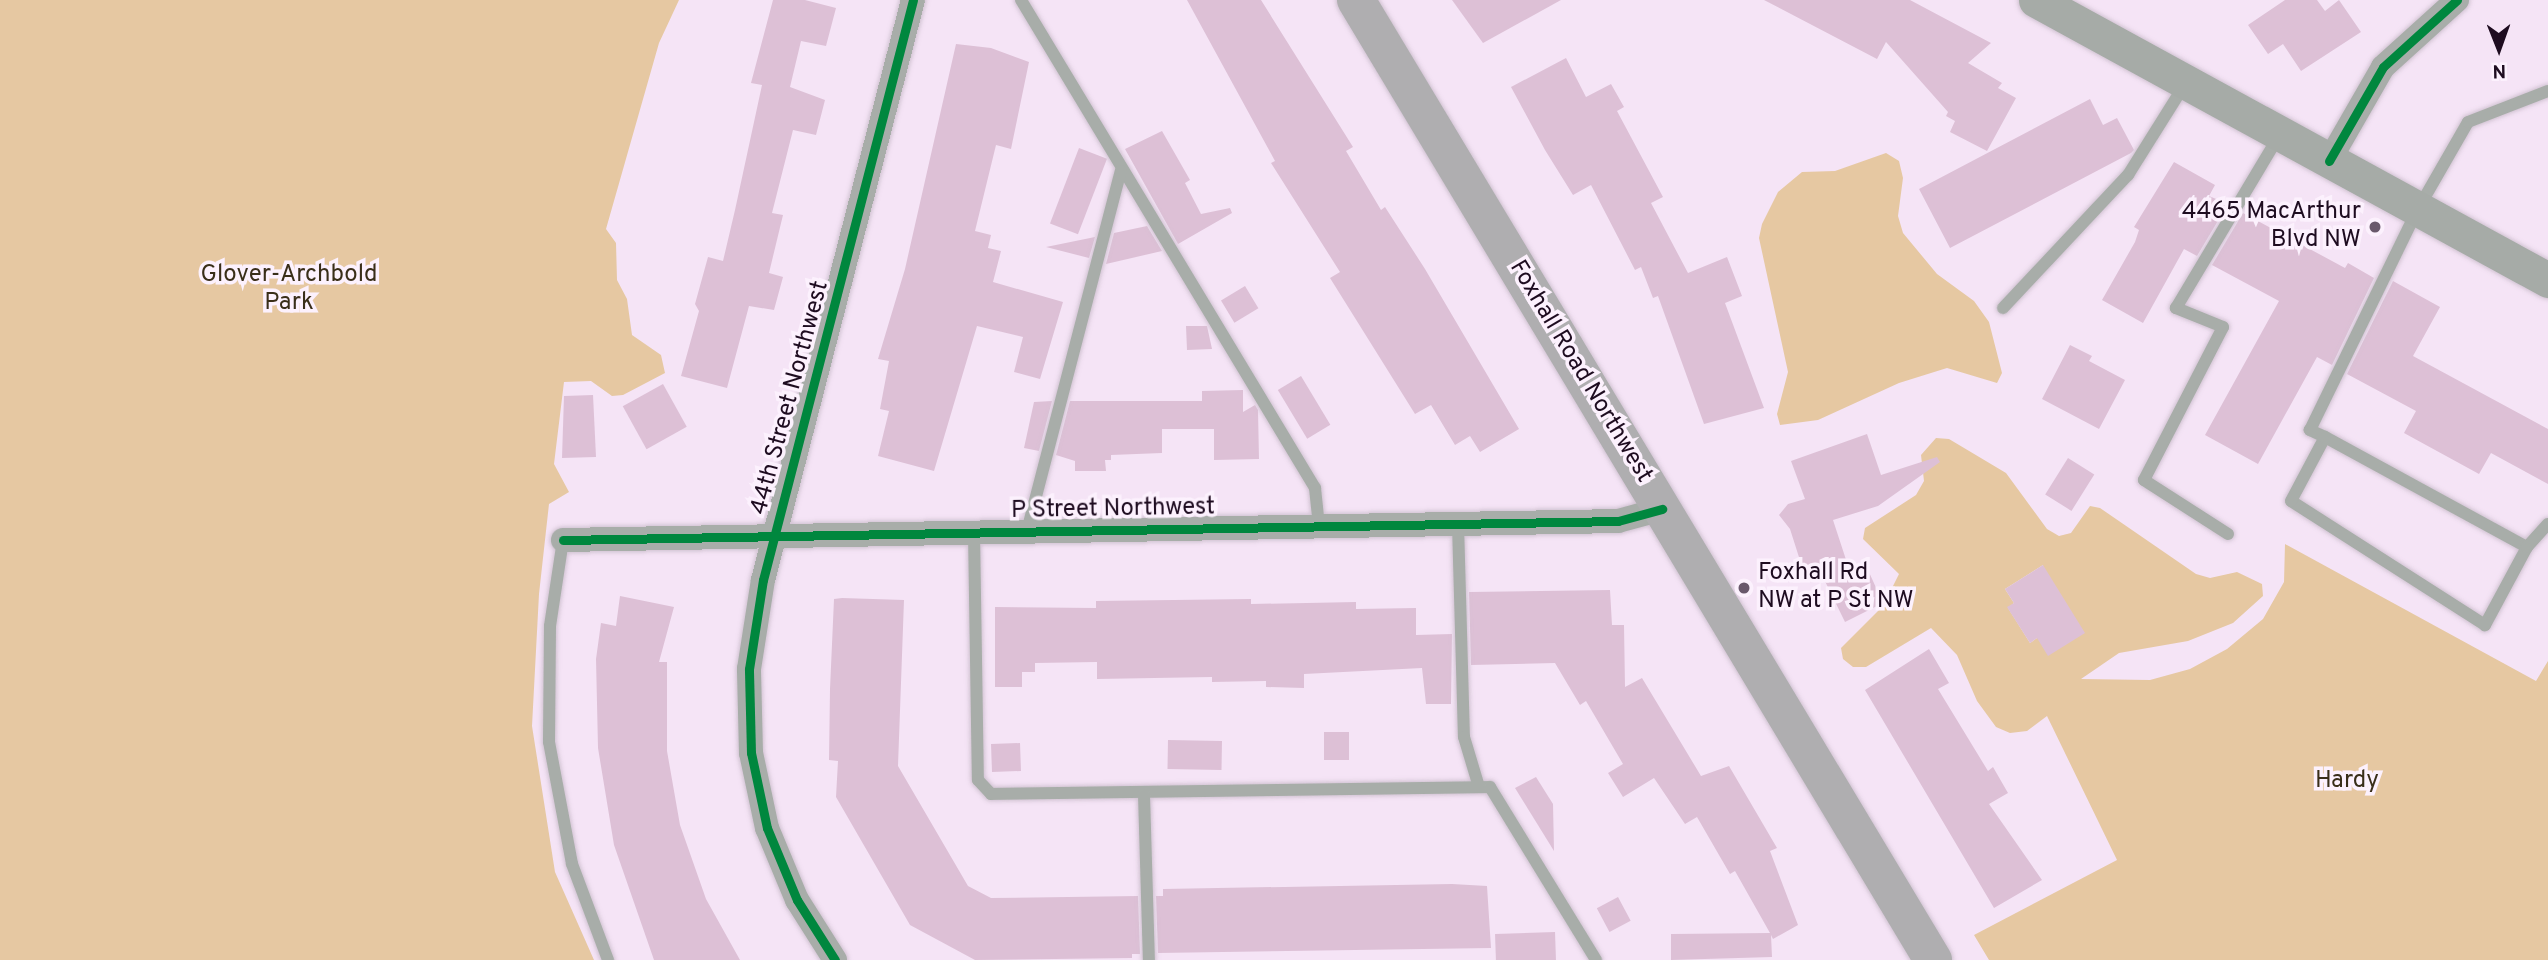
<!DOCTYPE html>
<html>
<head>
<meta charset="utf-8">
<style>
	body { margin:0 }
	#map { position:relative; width:2548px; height:960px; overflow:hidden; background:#f5e4f6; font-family:Overpass,sans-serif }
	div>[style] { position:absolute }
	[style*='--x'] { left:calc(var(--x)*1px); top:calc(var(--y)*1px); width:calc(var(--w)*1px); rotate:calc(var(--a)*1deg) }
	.green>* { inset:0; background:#e6c8a2 }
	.building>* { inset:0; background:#ddc0d6; transform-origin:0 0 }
	.roads { filter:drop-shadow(0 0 2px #d1c3d2) drop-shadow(0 0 2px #d1c3d2) }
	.service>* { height:12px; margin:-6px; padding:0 6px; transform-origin:6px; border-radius:6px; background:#a8ada9 }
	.minor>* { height:24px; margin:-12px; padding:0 12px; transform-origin:12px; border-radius:12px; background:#a8ada9 }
	.secondary>* { height:35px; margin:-17.5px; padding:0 17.5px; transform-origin:17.5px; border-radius:17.5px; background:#a6aba7 }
	.primary>* { height:38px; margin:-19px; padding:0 19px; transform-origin:19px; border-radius:19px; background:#afaeb0 }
	.cycleway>* { height:9px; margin:-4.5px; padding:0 4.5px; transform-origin:4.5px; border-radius:4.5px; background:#00873e }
	.dots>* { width:19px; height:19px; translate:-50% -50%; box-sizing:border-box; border:4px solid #fcf1fd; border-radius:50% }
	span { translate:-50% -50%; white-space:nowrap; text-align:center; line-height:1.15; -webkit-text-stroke:7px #fcf1fd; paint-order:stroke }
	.poi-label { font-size:24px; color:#1e0c20 }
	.right { translate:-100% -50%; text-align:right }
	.left { translate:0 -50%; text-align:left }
	.park-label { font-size:24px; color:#392e19 }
	.street-label { font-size:24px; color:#1e0c20 }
	.north { position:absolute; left:2464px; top:14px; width:70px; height:70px; -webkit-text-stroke:5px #fcf1fd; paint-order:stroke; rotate:179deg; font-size:19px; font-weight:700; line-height:28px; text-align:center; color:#1e0c20 }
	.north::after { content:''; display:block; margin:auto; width:24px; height:32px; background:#1e0c20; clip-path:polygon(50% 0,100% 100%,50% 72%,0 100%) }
</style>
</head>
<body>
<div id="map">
	<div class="green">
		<i style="clip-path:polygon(0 0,679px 0,659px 43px,606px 229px,616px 243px,617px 280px,627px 299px,632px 335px,661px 355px,665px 373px,623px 395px,612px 396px,591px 381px,564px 382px,554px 464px,569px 492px,549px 504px,539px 594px,532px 726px,555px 872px,594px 960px,0 960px)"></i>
		<i style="clip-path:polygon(1886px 153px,1899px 161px,1903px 178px,1898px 216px,1903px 233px,1937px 274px,1974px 301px,1989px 322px,2002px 373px,1997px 383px,1947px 368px,1899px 383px,1818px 420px,1780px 425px,1777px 414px,1788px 372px,1759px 238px,1762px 224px,1778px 192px,1802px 172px,1835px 171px)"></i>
		<i style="clip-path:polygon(evenodd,1936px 438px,1949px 439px,2006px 473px,2047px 529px,2059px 536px,2071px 533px,2090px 506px,2100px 508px,2196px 574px,2210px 578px,2237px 572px,2262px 584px,2263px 596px,2233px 623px,2188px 641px,2119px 653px,2081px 679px,2150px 680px,2190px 669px,2227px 649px,2263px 619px,2284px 582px,2285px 544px,2536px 681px,2548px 661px,2548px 960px,1989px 960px,1974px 935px,2117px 860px,2047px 716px,2027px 731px,2010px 733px,1996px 727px,1977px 701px,1957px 655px,1931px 628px,1866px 667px,1853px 667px,1843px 659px,1841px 648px,1883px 606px,1899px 574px,1863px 539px,1865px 528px,1916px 495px,1924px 481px,1921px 455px,1936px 438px,2043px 565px,2037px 638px,2030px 643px,2008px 608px,2014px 603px,2005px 589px,2043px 565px)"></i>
	</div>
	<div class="building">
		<i style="clip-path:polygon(773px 0,805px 0,836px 8px,826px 46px,801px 41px,790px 87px,825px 100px,816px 135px,793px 130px,772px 213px,783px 215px,769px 273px,783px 277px,774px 310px,749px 306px,727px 388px,681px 376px,699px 311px,695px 304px,708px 257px,723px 261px,735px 210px,762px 85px,751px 83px)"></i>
		<i style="clip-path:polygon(1187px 0,1261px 0,1353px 147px,1346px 151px,1381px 210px,1385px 207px,1425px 269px,1519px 429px,1480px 452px,1470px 436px,1455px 445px,1431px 405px,1415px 414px,1330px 278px,1340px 272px,1271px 163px,1275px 161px)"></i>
		<i style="clip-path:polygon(1452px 0,1561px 0,1483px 43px)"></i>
		<i style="clip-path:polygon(1764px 0,1910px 0,1991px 43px,1968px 63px,2002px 83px,1998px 88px,2016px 98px,1987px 151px,1950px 132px,1955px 121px,1946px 116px,1948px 112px,1886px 42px,1877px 59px)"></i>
		<i style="clip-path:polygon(2285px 0,2317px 0,2325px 11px,2339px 0,2361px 32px,2301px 71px,2283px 44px,2268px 54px,2248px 25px)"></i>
		<i style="clip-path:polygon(956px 44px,991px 48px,1029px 62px,1011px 149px,996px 145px,975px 231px,991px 235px,988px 248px,1001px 251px,993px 282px,1063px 302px,1040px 379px,1014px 372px,1023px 337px,977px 326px,934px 471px,878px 456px,889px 411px,880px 409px,889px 361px,878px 359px,905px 269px)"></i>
		<i style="clip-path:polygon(1566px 58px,1586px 97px,1611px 84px,1624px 107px,1617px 111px,1663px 197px,1651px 203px,1688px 273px,1727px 257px,1742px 296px,1725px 303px,1764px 408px,1704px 424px,1658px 296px,1653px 298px,1641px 267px,1635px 270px,1591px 185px,1573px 195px,1545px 150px,1511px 87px)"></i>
		<i style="clip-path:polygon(2090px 99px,2103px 125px,2117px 118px,2134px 150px,2131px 153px,1950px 248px,1919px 189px)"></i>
		<i style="clip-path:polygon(1162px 131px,1190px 180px,1185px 183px,1201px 214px,1230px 208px,1232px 213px,1178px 244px,1125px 149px)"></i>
		<i style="left:1079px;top:148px;width:30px;height:81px;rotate:21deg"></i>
		<i style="clip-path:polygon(2174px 162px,2215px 185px,2209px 196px,2228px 204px,2197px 256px,2184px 249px,2143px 323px,2102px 300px,2135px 242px,2139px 230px,2134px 227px)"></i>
		<i style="clip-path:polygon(2243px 213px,2345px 268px,2348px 263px,2374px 278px,2332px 365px,2317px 357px,2258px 464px,2205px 435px,2279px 301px,2212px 265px)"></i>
		<i style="clip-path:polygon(1147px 226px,1162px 251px,1106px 264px,1114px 233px)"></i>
		<i style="clip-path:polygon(1095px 237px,1089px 258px,1046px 247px)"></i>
		<i style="clip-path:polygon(2393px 281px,2440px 307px,2413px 356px,2548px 429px,2548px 484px,2491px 453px,2479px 474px,2404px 433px,2416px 411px,2347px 374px)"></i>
		<i style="left:1245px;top:286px;width:26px;height:28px;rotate:59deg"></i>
		<i style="clip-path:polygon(1186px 326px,1207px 326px,1212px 349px,1187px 350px)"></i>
		<i style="clip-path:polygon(2070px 345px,2092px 356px,2089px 361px,2125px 380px,2099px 429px,2042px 399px)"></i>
		<i style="left:1301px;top:376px;width:57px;height:27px;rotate:59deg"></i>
		<i style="left:663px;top:384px;width:49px;height:46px;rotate:61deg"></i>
		<i style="clip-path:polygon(1243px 390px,1243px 412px,1255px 405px,1258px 410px,1259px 459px,1214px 460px,1214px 429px,1162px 429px,1162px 453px,1111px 455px,1111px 460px,1105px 460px,1106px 471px,1075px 471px,1075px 461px,1056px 455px,1070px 401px,1202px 401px,1202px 391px)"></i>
		<i style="clip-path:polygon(593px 395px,596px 457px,562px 458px,564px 396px)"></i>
		<i style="clip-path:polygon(1052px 401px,1039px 451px,1024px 448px,1034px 402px)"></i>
		<i style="clip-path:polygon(1867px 434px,1881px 475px,1937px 457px,1940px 462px,1878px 506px,1833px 520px,1852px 578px,1868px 570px,1883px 603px,1845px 622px,1820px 571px,1805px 576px,1790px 529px,1779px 515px,1788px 504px,1805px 499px,1791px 461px)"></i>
		<i style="left:2068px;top:458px;width:31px;height:43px;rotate:32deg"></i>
		<i style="clip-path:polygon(2043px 565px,2085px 633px,2048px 656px,2037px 638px,2030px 643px,2007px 607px,2014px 603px,2005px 589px)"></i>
		<i style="clip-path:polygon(1610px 590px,1612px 625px,1624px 625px,1625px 687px,1642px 678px,1701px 776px,1729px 766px,1777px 848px,1770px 851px,1798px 925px,1773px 939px,1771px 935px,1772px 957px,1671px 960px,1671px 934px,1770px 933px,1735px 871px,1730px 874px,1697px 817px,1685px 824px,1654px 778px,1623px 797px,1608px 773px,1623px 764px,1586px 701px,1580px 705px,1555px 663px,1471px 665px,1469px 592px)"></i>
		<i style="clip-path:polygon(620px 596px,674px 607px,659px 662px,667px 662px,667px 751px,680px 825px,706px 899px,740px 960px,654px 960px,614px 845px,598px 748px,596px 659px,601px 623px,616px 626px)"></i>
		<i style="clip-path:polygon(842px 598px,904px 600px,898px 766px,968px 886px,991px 898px,1138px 896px,1140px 954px,1132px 954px,1132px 958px,975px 960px,910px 925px,836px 797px,838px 761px,829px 760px,830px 689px,834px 599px)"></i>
		<i style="clip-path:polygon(1251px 599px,1251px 604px,1356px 602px,1356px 609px,1416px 608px,1416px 635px,1452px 634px,1451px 704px,1426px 704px,1422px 668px,1304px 674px,1304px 688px,1266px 687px,1266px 681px,1212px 682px,1212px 677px,1097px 679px,1097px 662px,1035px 663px,1035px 672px,1022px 672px,1022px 687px,995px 687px,995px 607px,1096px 608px,1096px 601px)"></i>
		<i style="clip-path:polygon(1929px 649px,1949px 683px,1938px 689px,1988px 771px,1993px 767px,2008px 793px,1989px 804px,2042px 880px,1994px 908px,1865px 690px)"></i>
		<i style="left:1349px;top:732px;width:28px;height:25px;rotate:90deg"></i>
		<i style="left:1168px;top:740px;width:54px;height:29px;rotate:1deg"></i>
		<i style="left:1020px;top:743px;width:28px;height:29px;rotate:88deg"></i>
		<i style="clip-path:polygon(1536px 777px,1553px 804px,1554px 851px,1515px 788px)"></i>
		<i style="clip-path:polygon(1452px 884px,1487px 886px,1491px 948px,1158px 953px,1156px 896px,1163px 896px,1163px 889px)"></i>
		<i style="left:1618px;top:897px;width:27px;height:24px;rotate:62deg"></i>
		<i style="left:1555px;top:932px;width:28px;height:60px;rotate:88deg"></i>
	</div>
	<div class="roads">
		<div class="service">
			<i style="--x:1021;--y:0;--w:570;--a:58.93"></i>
			<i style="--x:1315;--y:488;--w:38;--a:84"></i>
			<i style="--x:2003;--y:308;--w:183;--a:-46.8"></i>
			<i style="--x:2128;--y:175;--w:107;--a:-57.9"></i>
			<i style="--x:2325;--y:437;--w:230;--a:28.6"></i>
			<i style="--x:2527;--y:547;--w:89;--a:118.3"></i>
			<i style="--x:2485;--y:625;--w:230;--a:-147.4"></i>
			<i style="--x:2291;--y:501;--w:72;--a:-62"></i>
			<i style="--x:2325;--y:437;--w:17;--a:-155"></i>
			<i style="--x:2310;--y:430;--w:246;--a:-64"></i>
			<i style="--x:2418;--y:209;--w:100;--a:-60.1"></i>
			<i style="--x:2468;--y:122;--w:86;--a:-21.2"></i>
			<i style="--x:1458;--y:524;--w:213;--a:88.4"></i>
			<i style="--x:1464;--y:737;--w:52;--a:73.3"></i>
			<i style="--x:1027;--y:531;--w:372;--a:-75.4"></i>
			<i style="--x:974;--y:532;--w:248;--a:89.1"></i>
			<i style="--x:978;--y:780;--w:19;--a:47"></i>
			<i style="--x:991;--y:794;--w:499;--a:-0.8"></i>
			<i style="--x:1490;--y:787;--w:203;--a:58.5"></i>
			<i style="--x:2228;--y:534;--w:100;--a:-147.3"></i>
			<i style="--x:2144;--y:480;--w:172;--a:-62.7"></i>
			<i style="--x:2223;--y:327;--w:51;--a:-158"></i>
			<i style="--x:2176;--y:308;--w:200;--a:-59.1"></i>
			<i style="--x:563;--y:540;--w:87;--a:98.6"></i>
			<i style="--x:550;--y:626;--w:116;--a:90.5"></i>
			<i style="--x:549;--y:742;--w:124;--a:79.3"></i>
			<i style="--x:572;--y:864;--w:103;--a:69.4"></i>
			<i style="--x:2527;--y:547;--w:31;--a:-48"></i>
			<i style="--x:1144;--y:795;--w:165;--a:88.3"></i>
		</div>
		<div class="minor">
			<i style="--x:2329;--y:161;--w:108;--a:-60.1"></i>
			<i style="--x:2383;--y:67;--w:100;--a:-42.2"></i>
			<i style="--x:563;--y:540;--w:1055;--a:-1.03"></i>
			<i style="--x:1618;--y:521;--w:46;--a:-15.3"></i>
			<i style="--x:835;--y:960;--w:71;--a:-122.3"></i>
			<i style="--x:797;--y:900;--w:78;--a:-112.6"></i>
			<i style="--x:767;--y:828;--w:77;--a:-102"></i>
			<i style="--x:751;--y:753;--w:84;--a:-91.4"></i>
			<i style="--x:749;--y:669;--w:90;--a:-81.1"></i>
			<i style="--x:763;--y:580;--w:599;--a:-75.5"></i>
		</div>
		<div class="secondary">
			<i style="--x:2036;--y:0;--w:584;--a:28.67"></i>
		</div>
		<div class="primary">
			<i style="--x:1356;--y:0;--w:1120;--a:58.99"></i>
		</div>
	</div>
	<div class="cycleway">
		<i style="--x:2329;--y:161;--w:108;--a:-60.1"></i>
		<i style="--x:2383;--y:67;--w:100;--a:-42.2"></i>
		<i style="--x:563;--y:540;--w:1055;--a:-1.03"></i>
		<i style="--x:1618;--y:521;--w:46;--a:-15.3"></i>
		<i style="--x:835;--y:960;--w:71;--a:-122.3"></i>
		<i style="--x:797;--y:900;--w:78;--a:-112.6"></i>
		<i style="--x:767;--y:828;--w:77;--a:-102"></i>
		<i style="--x:751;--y:753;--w:84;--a:-91.4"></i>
		<i style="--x:749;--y:669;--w:90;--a:-81.1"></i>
		<i style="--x:763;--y:580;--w:599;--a:-75.5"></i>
	</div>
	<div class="dots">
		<i style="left:2375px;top:227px;background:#69586b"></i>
		<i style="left:1744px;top:588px;background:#69586b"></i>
	</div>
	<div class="poi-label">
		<span class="right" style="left:2361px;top:227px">4465 MacArthur<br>Blvd NW</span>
		<span class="left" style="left:1758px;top:588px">Foxhall Rd<br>NW at P St NW</span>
	</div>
	<div class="park-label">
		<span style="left:289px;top:290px">Glover-Archbold<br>Park</span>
		<span style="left:2347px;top:782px">Hardy</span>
	</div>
	<div class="street-label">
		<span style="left:1580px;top:372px;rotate:59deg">Foxhall Road Northwest</span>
		<span style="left:791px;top:398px;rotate:-75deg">44th Street Northwest</span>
		<span style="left:1113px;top:510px;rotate:-1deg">P Street Northwest</span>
	</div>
	<div class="north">N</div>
</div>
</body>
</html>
